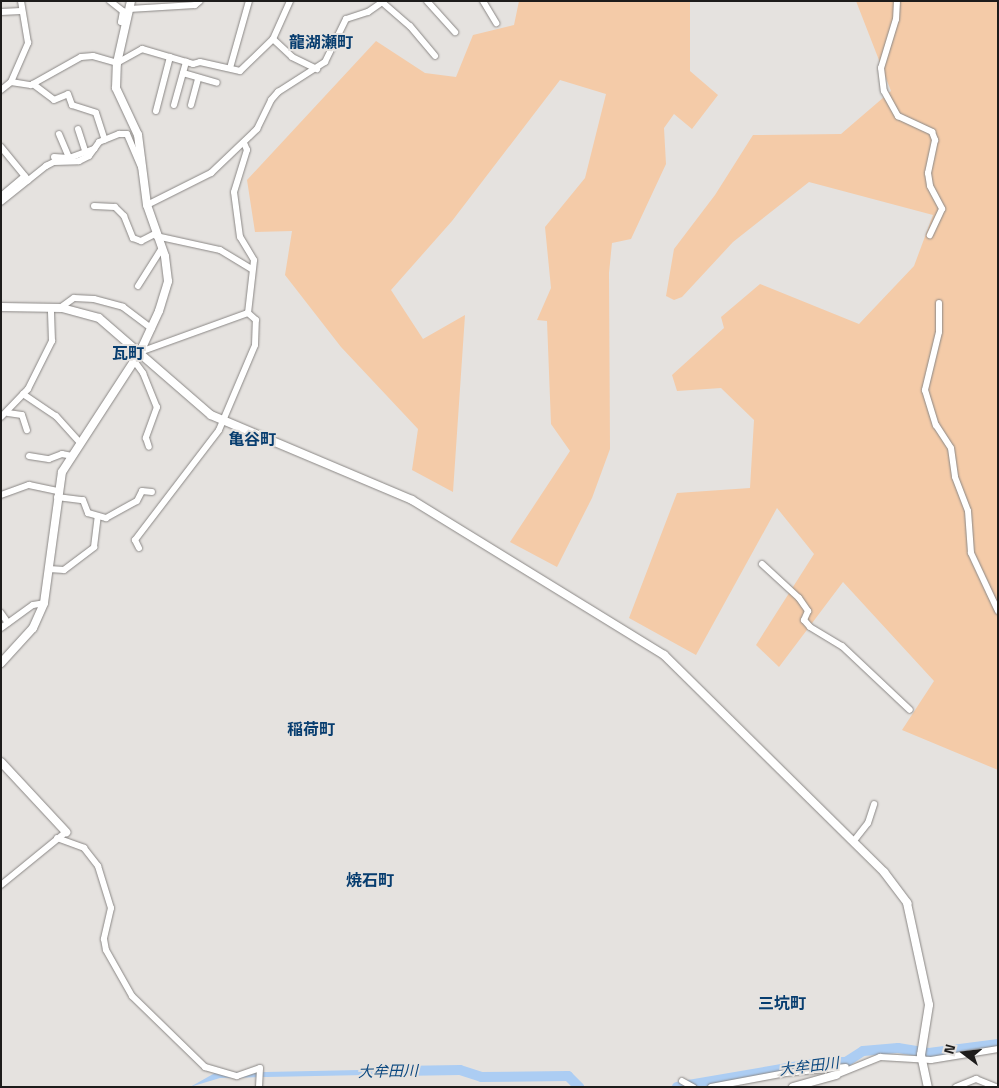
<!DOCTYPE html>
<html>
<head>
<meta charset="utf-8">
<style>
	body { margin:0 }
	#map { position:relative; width:999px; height:1088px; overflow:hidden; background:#e5e2df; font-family:"Titillium Web","Noto Sans JP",sans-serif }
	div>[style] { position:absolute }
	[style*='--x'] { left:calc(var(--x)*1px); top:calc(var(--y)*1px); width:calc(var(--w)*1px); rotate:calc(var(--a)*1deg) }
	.green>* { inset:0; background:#f4cba8 }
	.water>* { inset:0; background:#accdf3 }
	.river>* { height:10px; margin:-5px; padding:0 5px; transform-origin:5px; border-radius:5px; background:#accdf3 }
	.roads { filter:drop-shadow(0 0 1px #8a8785) drop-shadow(0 0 1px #8a8785) }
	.minor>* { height:6px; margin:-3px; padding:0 3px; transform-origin:3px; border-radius:3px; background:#fff }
	.tertiary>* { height:8px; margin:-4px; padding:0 4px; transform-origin:4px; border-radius:4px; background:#fff }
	span { translate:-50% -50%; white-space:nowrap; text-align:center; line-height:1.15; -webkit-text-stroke:4px #e5e2df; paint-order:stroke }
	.water-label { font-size:15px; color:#0d4980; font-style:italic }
	.quarter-label { font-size:16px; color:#073d6f; font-weight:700 }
	.frame { position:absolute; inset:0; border:2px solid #1d1c1b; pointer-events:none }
	.north { position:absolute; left:939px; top:1028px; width:50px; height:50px; -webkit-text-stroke:4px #e5e2df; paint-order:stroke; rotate:285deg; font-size:14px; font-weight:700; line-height:20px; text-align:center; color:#1d1c1b }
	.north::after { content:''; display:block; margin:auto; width:18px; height:22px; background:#1d1c1b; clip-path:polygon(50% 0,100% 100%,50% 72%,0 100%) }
</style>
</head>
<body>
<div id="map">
	<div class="green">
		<i style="clip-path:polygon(519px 1px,690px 1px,690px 71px,718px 95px,692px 129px,674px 114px,664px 128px,666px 164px,631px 239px,612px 243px,609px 273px,610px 449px,592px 498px,557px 567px,510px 542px,570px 451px,551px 424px,547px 321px,537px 320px,551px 288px,545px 227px,585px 178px,606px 94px,560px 80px,452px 221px,391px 290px,423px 339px,465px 315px,453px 492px,412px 470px,418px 429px,341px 347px,285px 275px,292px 231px,255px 232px,247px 180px,376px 41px,425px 73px,456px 77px,473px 35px,514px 25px)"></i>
		<i style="clip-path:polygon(856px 1px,998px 1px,998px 770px,902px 730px,934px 681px,843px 582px,779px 667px,756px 645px,814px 554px,777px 508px,696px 655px,629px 618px,677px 493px,750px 488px,754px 420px,721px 388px,677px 391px,672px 375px,724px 328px,721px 317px,760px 284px,859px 324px,914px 266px,933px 215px,809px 182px,733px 242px,682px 297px,674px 300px,666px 296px,674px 249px,715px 195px,753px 135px,841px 134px,891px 91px)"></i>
	</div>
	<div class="water">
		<i style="clip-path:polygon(407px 1069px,415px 1074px,220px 1078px,190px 1087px,215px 1073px)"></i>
	</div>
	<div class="river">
		<i style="--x:399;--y:1071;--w:61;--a:-0.9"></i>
		<i style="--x:460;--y:1070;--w:22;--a:18"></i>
		<i style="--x:481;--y:1077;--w:87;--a:-0.7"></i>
		<i style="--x:568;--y:1076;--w:16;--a:45"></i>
		<i style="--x:677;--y:1087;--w:146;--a:-9.8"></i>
		<i style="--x:821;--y:1062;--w:25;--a:0"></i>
		<i style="--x:846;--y:1062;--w:20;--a:-33"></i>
		<i style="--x:863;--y:1051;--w:35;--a:-5"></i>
		<i style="--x:898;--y:1048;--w:31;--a:9"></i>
		<i style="--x:929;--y:1053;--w:70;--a:-7.4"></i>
	</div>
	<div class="roads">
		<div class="minor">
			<i style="--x:110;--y:1;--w:16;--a:38"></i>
			<i style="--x:123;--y:11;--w:11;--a:100"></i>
			<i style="--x:121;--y:22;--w:5;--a:11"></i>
			<i style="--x:427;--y:1;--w:42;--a:47.9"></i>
			<i style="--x:483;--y:1;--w:26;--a:59"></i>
			<i style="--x:897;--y:1;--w:18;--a:93"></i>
			<i style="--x:896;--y:19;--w:51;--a:107"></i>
			<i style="--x:881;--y:68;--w:23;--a:83"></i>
			<i style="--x:884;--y:91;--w:29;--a:61"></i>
			<i style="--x:898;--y:116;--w:38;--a:25"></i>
			<i style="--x:932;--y:132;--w:9;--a:69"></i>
			<i style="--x:935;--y:140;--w:34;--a:102"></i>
			<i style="--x:928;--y:173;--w:13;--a:81"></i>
			<i style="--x:930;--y:186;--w:26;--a:62"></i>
			<i style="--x:942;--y:209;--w:29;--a:115"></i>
			<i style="--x:382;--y:2;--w:37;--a:41"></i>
			<i style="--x:410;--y:26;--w:39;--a:50"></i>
			<i style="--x:129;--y:9;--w:66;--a:-3.5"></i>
			<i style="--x:195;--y:5;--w:6;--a:-39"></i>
			<i style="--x:1;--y:12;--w:20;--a:-3"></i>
			<i style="--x:273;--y:39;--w:26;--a:43"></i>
			<i style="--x:292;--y:57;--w:28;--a:26"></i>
			<i style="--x:230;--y:68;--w:70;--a:-74.2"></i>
			<i style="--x:183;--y:73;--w:35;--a:16"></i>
			<i style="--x:11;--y:82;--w:20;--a:9"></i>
			<i style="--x:31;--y:85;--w:57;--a:-29.2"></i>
			<i style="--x:81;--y:57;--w:12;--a:-5"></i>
			<i style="--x:93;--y:56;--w:25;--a:16"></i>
			<i style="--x:117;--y:63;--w:29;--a:-29"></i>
			<i style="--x:142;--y:49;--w:53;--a:16.4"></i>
			<i style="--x:193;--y:64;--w:7;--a:-16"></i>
			<i style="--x:200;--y:62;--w:41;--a:12.7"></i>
			<i style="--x:240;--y:71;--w:46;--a:-44.1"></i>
			<i style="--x:273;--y:39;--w:42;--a:-65.9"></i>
			<i style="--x:33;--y:84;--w:26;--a:37"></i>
			<i style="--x:54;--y:100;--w:15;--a:-23"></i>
			<i style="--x:68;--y:94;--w:12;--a:70"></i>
			<i style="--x:72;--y:105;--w:25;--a:18"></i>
			<i style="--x:96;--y:113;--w:28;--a:72"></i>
			<i style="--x:1;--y:90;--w:13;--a:-39"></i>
			<i style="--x:11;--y:82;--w:43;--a:-66.4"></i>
			<i style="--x:28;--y:43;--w:43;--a:-99.5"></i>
			<i style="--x:174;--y:105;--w:45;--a:-74.4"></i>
			<i style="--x:191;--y:105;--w:28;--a:-75"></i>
			<i style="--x:156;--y:111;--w:56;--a:-75.5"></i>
			<i style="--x:78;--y:129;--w:23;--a:72"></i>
			<i style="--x:59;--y:134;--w:26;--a:67"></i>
			<i style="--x:1;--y:147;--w:43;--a:50.7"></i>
			<i style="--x:54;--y:157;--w:15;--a:4"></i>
			<i style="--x:69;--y:158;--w:27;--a:-20"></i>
			<i style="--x:1;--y:196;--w:31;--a:-40"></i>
			<i style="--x:1;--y:202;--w:58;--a:-38.7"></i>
			<i style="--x:46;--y:166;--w:9;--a:-27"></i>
			<i style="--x:54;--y:162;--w:25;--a:-2"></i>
			<i style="--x:79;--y:161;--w:11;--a:-27"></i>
			<i style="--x:89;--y:156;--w:17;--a:-54"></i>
			<i style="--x:99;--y:142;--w:22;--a:-22"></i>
			<i style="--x:119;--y:134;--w:8;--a:0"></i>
			<i style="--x:127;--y:134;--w:39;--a:67"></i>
			<i style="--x:147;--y:205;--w:72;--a:-26.6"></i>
			<i style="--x:211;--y:173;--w:64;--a:-43.7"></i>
			<i style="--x:257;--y:129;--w:32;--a:-64"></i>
			<i style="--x:271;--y:100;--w:11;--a:-49"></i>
			<i style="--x:278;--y:92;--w:56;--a:-32.6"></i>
			<i style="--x:325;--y:62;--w:48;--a:-64"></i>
			<i style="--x:346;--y:19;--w:23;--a:-18"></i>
			<i style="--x:368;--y:12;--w:19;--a:-35"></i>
			<i style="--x:94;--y:206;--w:21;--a:3"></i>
			<i style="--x:115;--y:207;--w:13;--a:45"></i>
			<i style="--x:124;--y:216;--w:24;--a:68"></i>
			<i style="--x:133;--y:238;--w:9;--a:21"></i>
			<i style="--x:141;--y:241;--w:16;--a:-27"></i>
			<i style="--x:156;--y:236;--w:66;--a:12.3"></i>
			<i style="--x:220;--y:250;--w:37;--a:31"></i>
			<i style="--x:138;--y:286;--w:45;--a:-57.7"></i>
			<i style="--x:939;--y:303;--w:29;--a:90"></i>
			<i style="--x:939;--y:332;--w:60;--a:103.6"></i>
			<i style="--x:925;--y:390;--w:37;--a:73"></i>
			<i style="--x:936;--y:425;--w:27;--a:57"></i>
			<i style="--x:951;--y:448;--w:29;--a:82"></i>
			<i style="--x:955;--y:477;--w:36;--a:69"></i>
			<i style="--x:968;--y:511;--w:42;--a:85.9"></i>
			<i style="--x:971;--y:553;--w:64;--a:65"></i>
			<i style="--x:60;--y:308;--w:17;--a:-36"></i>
			<i style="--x:74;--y:298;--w:20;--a:3"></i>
			<i style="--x:94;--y:299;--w:30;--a:15"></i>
			<i style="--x:123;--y:307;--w:36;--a:37"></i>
			<i style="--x:140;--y:352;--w:115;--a:-19.9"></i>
			<i style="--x:135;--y:362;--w:14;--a:54"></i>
			<i style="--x:143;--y:373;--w:37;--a:68"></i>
			<i style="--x:157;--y:407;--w:33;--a:110"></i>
			<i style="--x:146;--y:438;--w:9;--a:72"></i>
			<i style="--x:23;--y:394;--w:40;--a:34"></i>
			<i style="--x:56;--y:416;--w:36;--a:48"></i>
			<i style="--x:8;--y:413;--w:14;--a:8"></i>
			<i style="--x:22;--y:415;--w:16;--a:72"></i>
			<i style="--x:1;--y:417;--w:39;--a:-46"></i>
			<i style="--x:28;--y:389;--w:54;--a:-63.4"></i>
			<i style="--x:52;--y:341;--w:33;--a:-92"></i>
			<i style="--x:29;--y:456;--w:20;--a:9"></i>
			<i style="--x:49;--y:459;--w:14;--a:-21"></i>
			<i style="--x:62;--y:454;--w:10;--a:11"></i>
			<i style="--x:1;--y:495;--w:30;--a:-20"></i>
			<i style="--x:29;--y:485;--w:29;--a:12"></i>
			<i style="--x:57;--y:497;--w:26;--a:7"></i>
			<i style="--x:83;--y:500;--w:14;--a:69"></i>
			<i style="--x:88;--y:513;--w:19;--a:16"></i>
			<i style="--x:106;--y:518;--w:35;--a:-29"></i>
			<i style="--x:137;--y:501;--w:11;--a:-63"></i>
			<i style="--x:142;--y:491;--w:10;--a:6"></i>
			<i style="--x:139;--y:548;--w:9;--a:-117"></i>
			<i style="--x:135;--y:540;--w:138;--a:-52.6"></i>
			<i style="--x:219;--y:430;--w:92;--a:-67"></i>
			<i style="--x:255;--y:345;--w:25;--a:-88"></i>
			<i style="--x:256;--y:320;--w:11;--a:-139"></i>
			<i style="--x:248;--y:313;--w:53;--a:-83.5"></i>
			<i style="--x:254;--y:260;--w:27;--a:-121"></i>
			<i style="--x:240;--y:237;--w:45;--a:-97.6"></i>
			<i style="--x:234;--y:192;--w:44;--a:-72.8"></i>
			<i style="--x:247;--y:150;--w:8;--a:-113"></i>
			<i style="--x:762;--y:564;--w:50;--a:42.6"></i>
			<i style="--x:799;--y:598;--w:16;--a:55"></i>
			<i style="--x:808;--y:611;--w:10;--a:114"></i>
			<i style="--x:804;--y:620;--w:9;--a:49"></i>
			<i style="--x:810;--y:627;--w:37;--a:31"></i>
			<i style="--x:842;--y:646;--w:93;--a:43.3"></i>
			<i style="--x:49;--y:569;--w:15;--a:4"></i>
			<i style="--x:64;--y:570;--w:38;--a:-37"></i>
			<i style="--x:94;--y:547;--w:31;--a:-83"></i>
			<i style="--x:1;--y:613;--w:12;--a:55"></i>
			<i style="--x:1;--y:628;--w:39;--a:-36"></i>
			<i style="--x:33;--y:605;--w:11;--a:-10"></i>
			<i style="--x:57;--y:838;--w:29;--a:20"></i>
			<i style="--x:84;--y:848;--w:23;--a:52"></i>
			<i style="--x:98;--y:866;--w:44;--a:72.8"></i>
			<i style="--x:111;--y:908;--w:32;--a:103"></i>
			<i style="--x:104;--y:939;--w:11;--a:80"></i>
			<i style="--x:106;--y:950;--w:53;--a:60.5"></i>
			<i style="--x:132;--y:996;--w:102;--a:44.2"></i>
			<i style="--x:205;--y:1067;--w:33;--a:16"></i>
			<i style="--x:237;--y:1076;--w:24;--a:-19"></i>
			<i style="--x:260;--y:1068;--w:19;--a:93"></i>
			<i style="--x:853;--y:842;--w:24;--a:-52"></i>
			<i style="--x:868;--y:823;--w:20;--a:-72"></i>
			<i style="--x:1;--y:885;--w:84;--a:-39.2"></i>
			<i style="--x:836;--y:1075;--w:48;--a:-22.2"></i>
			<i style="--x:880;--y:1057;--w:51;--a:3.4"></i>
			<i style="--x:931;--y:1060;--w:68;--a:-9.3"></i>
			<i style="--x:682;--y:1081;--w:13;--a:29"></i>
			<i style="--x:711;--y:1087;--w:76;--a:-10.6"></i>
			<i style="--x:786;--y:1073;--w:60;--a:-5.7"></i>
			<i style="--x:956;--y:1087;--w:22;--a:-22"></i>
			<i style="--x:976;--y:1079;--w:22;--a:22"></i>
		</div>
		<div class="tertiary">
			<i style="--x:1;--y:307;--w:61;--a:0.9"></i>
			<i style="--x:62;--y:308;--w:38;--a:15"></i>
			<i style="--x:99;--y:318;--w:148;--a:40.9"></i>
			<i style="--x:211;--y:415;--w:218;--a:22.9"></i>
			<i style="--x:412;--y:500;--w:296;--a:31.6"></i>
			<i style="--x:664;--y:655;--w:309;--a:44.6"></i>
			<i style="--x:884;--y:872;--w:39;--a:53"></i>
			<i style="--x:907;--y:903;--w:104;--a:77.8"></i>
			<i style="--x:929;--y:1005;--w:51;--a:99.1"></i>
			<i style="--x:921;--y:1055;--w:33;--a:78"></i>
			<i style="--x:1;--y:663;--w:47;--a:-47.6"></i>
			<i style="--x:33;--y:628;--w:27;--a:-66"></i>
			<i style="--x:44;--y:603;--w:132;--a:-82.2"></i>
			<i style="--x:62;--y:472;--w:143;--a:-57"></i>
			<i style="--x:140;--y:352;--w:45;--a:-65.1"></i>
			<i style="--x:159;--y:311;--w:31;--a:-73"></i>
			<i style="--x:168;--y:281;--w:25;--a:-97"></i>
			<i style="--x:165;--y:256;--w:54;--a:-109.4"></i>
			<i style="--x:147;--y:205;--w:71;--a:-97.3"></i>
			<i style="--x:138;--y:135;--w:52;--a:-115.1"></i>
			<i style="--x:116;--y:88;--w:25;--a:-88"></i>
			<i style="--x:117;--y:63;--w:64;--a:-77.3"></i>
			<i style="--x:1;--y:762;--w:96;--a:47.1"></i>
			<i style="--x:793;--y:1087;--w:45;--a:-15.6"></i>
		</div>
	</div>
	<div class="water-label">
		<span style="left:809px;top:1066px;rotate:-7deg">大牟田川</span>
		<span style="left:388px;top:1071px;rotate:-1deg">大牟田川</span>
	</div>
	<div class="quarter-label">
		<span style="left:321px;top:42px">龍湖瀬町</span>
		<span style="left:128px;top:353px">瓦町</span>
		<span style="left:252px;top:439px">亀谷町</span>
		<span style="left:311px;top:729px">稲荷町</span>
		<span style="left:370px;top:880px">焼石町</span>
		<span style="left:782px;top:1003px">三坑町</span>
	</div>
	<div class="frame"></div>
	<div class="north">N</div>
</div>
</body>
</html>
